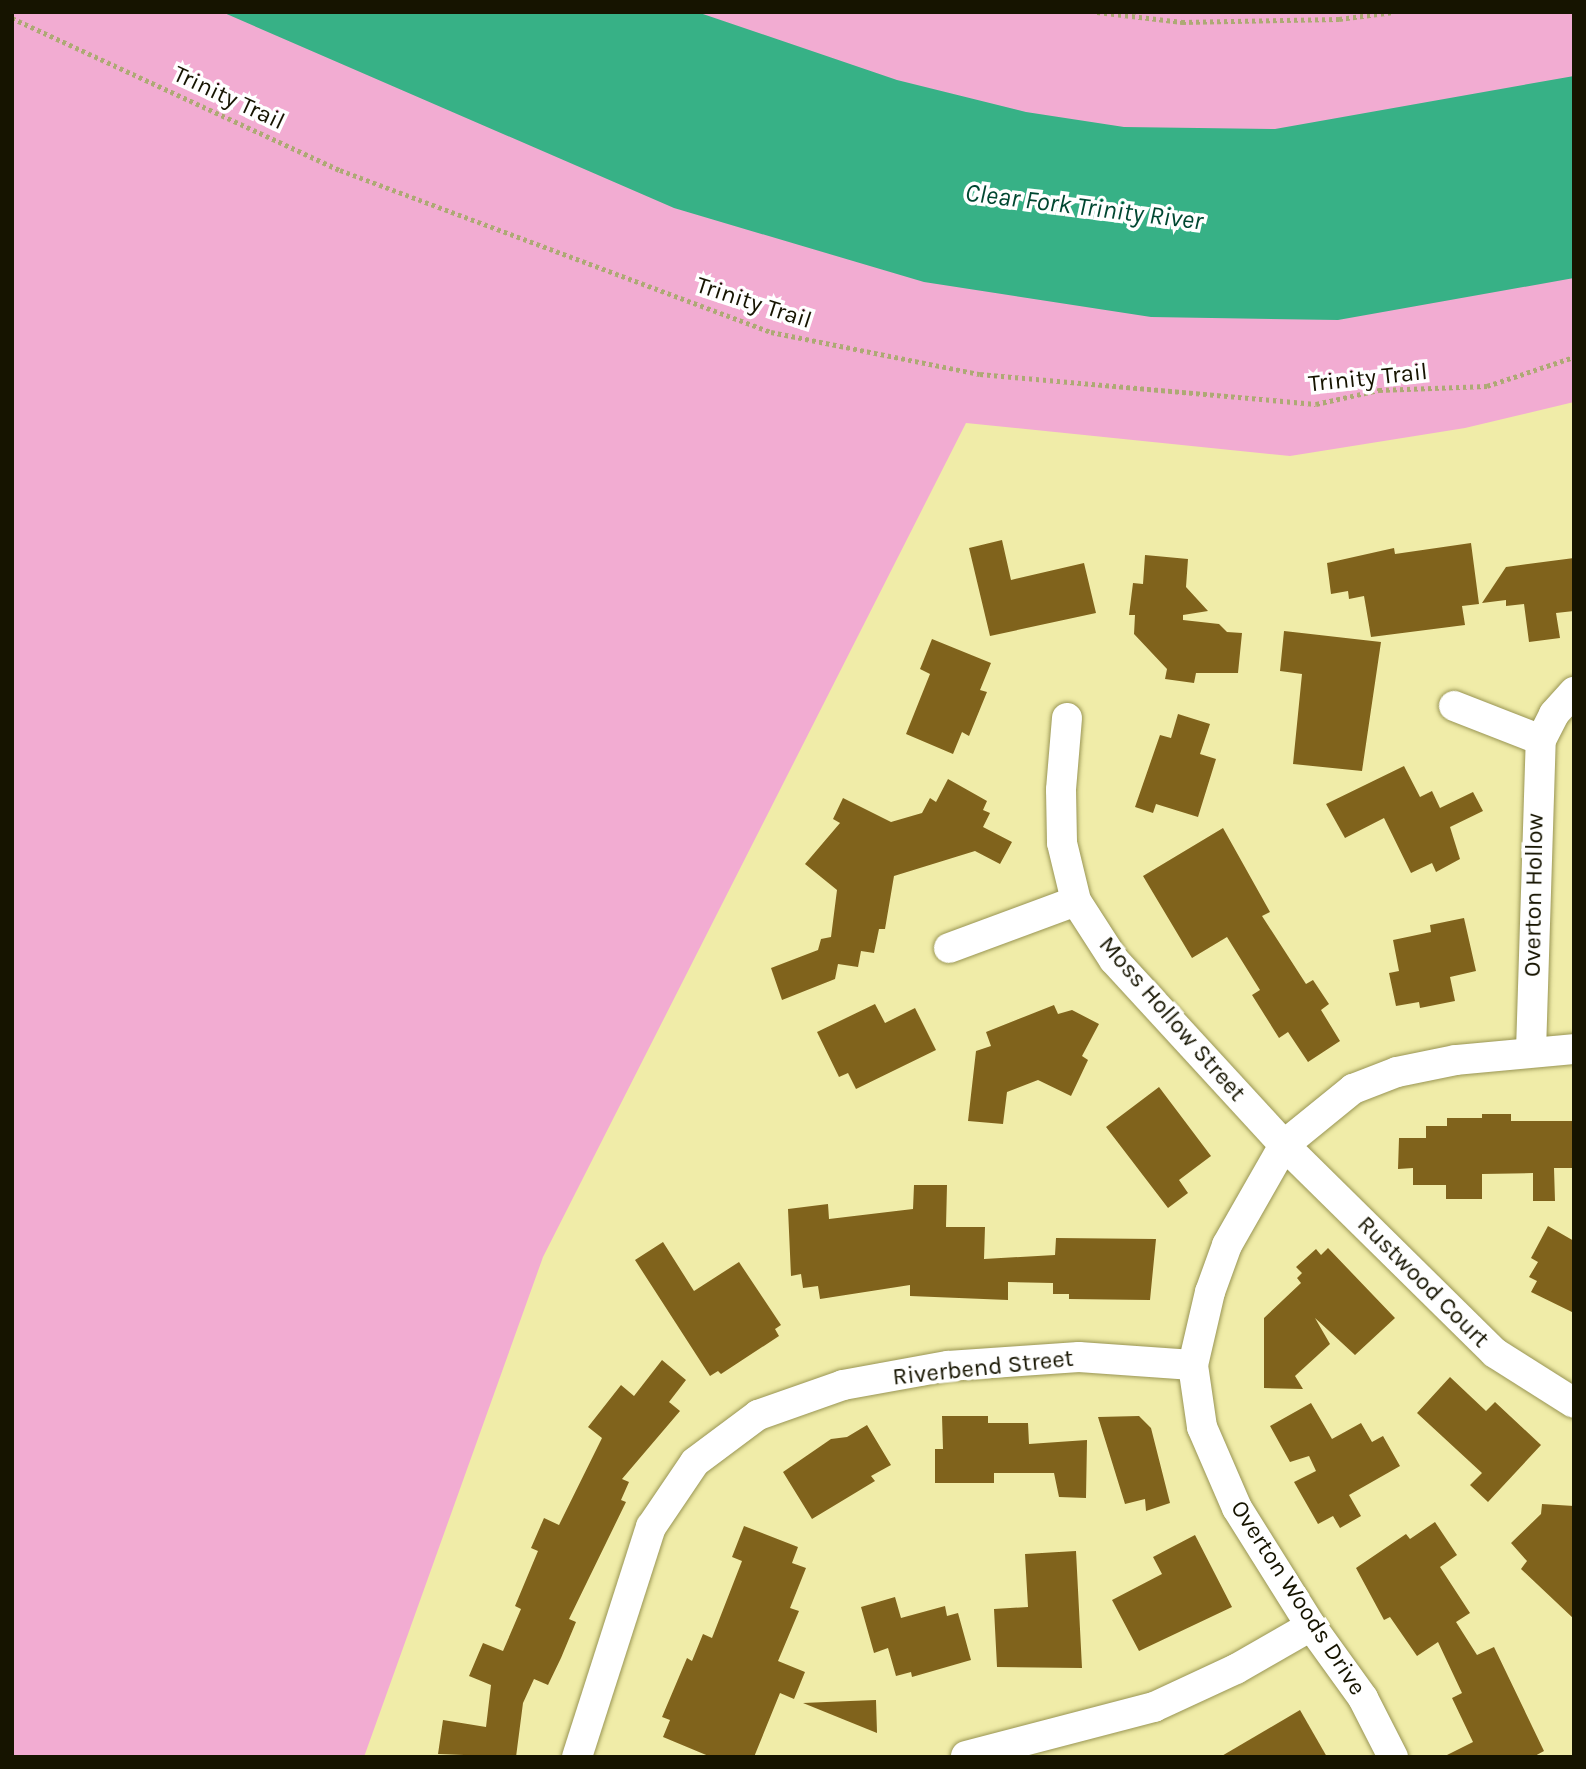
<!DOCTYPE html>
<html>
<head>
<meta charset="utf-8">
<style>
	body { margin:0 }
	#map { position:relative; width:1586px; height:1769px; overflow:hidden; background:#f0eca8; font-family:Karla,sans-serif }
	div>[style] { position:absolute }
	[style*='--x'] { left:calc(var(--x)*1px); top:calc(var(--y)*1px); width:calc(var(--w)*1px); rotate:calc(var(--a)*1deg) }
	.green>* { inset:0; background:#f2acd2 }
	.water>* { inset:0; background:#37b186 }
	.building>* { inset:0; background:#80631c }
	.path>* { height:4.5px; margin-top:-2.25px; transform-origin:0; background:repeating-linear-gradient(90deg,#ada974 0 3.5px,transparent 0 7px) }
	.roads { filter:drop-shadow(0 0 2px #999554) drop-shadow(0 0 2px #999554) }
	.minor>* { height:30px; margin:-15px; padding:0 15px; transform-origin:15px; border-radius:15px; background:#fff }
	span { translate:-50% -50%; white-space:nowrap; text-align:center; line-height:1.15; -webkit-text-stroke:7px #fff; paint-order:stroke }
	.street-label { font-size:24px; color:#161400 }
	.water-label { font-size:26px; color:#004731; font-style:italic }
	.frame { position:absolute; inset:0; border:14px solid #161400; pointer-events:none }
</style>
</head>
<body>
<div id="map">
	<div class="green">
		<i style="clip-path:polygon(12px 12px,1574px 12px,1574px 402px,1465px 428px,1290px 456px,966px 423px,543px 1257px,364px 1757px,12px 1757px)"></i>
	</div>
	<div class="water">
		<i style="clip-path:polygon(222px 12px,697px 12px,897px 80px,1026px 112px,1124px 127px,1275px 129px,1574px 76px,1574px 278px,1338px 320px,1151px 317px,924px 282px,674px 208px)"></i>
	</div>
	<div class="building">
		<i style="clip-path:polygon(1002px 540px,1011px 580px,1084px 563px,1096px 613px,990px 636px,969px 548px)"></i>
		<i style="clip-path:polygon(1471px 543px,1479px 604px,1462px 606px,1465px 625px,1371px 637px,1364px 596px,1349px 599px,1348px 591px,1331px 594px,1327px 563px,1394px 548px,1395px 554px)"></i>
		<i style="clip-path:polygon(1145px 555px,1188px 559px,1186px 587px,1208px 611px,1183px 615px,1183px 620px,1219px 624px,1227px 632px,1242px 633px,1238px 673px,1196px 673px,1194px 683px,1165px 679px,1167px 669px,1134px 634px,1135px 615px,1129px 615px,1133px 583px,1143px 584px)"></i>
		<i style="clip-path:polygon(1574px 558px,1574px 611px,1556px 613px,1560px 638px,1529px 642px,1524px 604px,1506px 606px,1506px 600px,1482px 603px,1506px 567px)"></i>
		<i style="clip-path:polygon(1284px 631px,1381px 642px,1362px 771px,1293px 764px,1302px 674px,1280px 671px)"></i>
		<i style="clip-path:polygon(932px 639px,991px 663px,980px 690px,987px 692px,969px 736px,962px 732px,953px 754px,906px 734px,930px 674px,920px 669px)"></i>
		<i style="clip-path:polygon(1178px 714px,1210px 724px,1200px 754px,1216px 759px,1198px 817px,1156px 804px,1153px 813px,1135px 807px,1160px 735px,1171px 738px)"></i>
		<i style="clip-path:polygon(1404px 766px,1420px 797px,1432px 791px,1440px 808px,1473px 792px,1483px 811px,1450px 827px,1460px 859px,1436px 872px,1432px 863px,1411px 873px,1384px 818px,1345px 838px,1326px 804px)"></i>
		<i style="clip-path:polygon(948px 779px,987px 801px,983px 810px,990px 813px,983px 827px,1012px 842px,1000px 864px,975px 851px,894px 876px,885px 929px,879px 929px,874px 953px,861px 951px,858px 967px,838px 964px,835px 979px,782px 1000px,771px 968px,818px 950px,821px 939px,831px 937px,837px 890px,805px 864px,840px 823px,833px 819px,843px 798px,891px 822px,922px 813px,930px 798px,936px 802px)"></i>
		<i style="clip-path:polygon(1223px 828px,1270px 912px,1262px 916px,1306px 984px,1313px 980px,1329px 1004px,1321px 1010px,1340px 1041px,1308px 1062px,1288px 1032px,1279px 1038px,1252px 995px,1260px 990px,1227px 937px,1192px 958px,1143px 876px)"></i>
		<i style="clip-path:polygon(1464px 918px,1476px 971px,1450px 977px,1455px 1001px,1420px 1008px,1419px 1002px,1396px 1006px,1389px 973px,1399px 971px,1393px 940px,1431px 932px,1430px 925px)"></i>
		<i style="clip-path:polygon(875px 1004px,885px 1023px,915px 1008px,936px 1050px,856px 1089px,848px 1073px,839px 1077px,817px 1032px)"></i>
		<i style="clip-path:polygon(1054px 1005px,1058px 1014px,1072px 1010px,1099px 1024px,1082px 1056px,1088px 1060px,1071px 1096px,1038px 1080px,1007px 1092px,1003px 1124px,968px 1121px,976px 1051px,991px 1046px,986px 1032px)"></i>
		<i style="clip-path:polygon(1159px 1087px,1211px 1156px,1179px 1180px,1188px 1193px,1168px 1208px,1106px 1127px)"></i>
		<i style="clip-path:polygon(1482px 1114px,1511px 1114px,1511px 1121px,1574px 1121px,1574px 1168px,1554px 1168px,1555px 1201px,1533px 1201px,1533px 1173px,1482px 1174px,1482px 1199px,1446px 1199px,1446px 1185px,1413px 1185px,1413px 1168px,1398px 1169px,1399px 1138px,1426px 1138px,1426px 1126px,1447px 1126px,1447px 1118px,1482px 1118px)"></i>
		<i style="clip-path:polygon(914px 1185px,947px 1185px,946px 1227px,985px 1227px,984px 1259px,1055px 1255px,1056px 1238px,1156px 1239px,1150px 1300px,1069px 1299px,1069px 1294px,1053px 1294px,1053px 1283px,1008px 1282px,1008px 1300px,910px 1296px,910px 1285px,820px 1299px,818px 1286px,803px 1288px,801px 1274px,791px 1276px,788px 1209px,828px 1204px,829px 1219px,913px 1209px)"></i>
		<i style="clip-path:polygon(1548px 1226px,1574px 1241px,1574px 1313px,1531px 1292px,1537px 1281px,1529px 1277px,1538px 1262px,1531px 1258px)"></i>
		<i style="clip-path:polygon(663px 1242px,694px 1291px,739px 1262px,781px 1325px,775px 1329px,779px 1336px,721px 1374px,718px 1371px,710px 1376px,635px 1260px)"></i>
		<i style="clip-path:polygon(1328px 1248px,1395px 1318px,1355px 1355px,1315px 1318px,1330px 1344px,1295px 1376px,1303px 1389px,1264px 1388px,1264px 1318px,1301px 1283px,1297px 1278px,1302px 1273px,1296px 1267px,1316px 1249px,1321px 1255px)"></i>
		<i style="clip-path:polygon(662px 1360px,686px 1380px,669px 1402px,680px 1411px,622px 1479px,629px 1482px,621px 1500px,626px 1502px,569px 1619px,576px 1622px,561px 1658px,548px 1685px,534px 1679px,523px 1703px,516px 1757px,438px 1754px,443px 1720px,486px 1727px,491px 1685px,469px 1676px,483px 1643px,503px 1651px,521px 1609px,515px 1606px,538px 1551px,531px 1548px,544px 1518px,559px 1525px,602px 1438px,588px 1427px,621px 1385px,634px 1396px)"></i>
		<i style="clip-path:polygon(1450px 1377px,1486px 1411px,1495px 1402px,1541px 1445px,1488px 1502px,1470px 1485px,1482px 1473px,1417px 1413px)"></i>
		<i style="clip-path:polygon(1311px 1403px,1332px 1439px,1361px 1423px,1372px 1442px,1383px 1436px,1400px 1466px,1349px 1495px,1361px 1516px,1340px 1528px,1333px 1516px,1318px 1524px,1294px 1482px,1316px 1471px,1309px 1456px,1290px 1462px,1270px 1426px)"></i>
		<i style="clip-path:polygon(942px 1416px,988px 1416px,988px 1423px,1028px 1423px,1029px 1444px,1087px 1440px,1086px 1498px,1059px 1497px,1054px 1473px,994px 1473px,994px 1483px,935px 1483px,935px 1449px,943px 1449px)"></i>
		<i style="clip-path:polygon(1139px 1416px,1151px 1428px,1170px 1503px,1146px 1511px,1145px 1499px,1125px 1504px,1098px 1417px)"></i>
		<i style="clip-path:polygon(867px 1425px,891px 1465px,871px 1476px,875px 1481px,812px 1519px,783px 1472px,831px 1439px,847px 1437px)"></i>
		<i style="clip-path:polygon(1542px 1504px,1574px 1506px,1574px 1619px,1521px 1569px,1527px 1561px,1511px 1543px,1541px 1514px)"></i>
		<i style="clip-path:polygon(1435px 1522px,1457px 1555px,1440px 1567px,1470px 1613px,1456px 1622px,1477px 1655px,1494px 1647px,1544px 1751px,1533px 1757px,1443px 1757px,1473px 1742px,1452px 1698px,1462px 1693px,1438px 1642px,1417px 1656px,1390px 1617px,1384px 1620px,1356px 1568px,1406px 1534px,1410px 1539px)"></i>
		<i style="clip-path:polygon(744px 1526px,798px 1547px,792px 1563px,806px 1568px,790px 1608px,799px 1611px,778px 1661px,805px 1672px,794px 1699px,780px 1693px,754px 1757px,711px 1757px,663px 1737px,670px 1720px,662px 1717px,687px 1658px,692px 1661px,703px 1634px,712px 1638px,742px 1561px,732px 1557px)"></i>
		<i style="clip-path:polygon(1195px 1535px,1232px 1607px,1139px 1651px,1112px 1600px,1162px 1574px,1153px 1557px)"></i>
		<i style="clip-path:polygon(1076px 1551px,1082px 1668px,997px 1667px,994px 1609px,1028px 1607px,1025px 1554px)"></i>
		<i style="clip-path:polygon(895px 1597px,901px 1618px,945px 1606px,947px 1616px,958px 1613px,971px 1660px,912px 1677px,911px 1672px,896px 1676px,888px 1648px,874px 1653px,861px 1607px)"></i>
		<i style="clip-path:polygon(876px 1700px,877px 1733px,803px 1703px,850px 1701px)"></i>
		<i style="clip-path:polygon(1300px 1710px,1327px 1757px,1220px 1757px)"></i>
	</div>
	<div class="path">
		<i style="--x:1097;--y:12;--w:86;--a:6.7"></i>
		<i style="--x:1182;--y:22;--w:157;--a:-1.1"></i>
		<i style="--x:1339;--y:19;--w:55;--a:-7.3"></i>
		<i style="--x:12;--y:18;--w:362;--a:24.9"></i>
		<i style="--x:340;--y:170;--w:460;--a:20.6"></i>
		<i style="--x:771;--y:332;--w:213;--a:11.4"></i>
		<i style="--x:980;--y:374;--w:337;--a:5.1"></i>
		<i style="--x:1316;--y:404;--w:65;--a:-12.5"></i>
		<i style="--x:1379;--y:390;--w:108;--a:-2.1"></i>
		<i style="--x:1487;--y:386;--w:92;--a:-18.4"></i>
	</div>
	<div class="roads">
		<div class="minor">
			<i style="--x:1454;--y:706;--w:93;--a:21.3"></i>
			<i style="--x:1067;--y:718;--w:72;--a:94.8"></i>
			<i style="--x:1061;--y:790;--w:53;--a:88.9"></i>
			<i style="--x:1062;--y:843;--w:60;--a:76.4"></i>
			<i style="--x:1076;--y:901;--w:70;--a:57.2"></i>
			<i style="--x:1114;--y:960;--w:251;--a:47.4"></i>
			<i style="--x:1284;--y:1145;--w:296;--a:44.6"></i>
			<i style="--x:1495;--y:1353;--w:93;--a:32.3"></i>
			<i style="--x:949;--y:948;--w:135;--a:-20.3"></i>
			<i style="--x:1531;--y:1051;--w:311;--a:-88.2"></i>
			<i style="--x:1541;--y:740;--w:29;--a:-63"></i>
			<i style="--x:1554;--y:714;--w:30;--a:-48"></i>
			<i style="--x:966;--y:1756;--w:194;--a:-14.6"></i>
			<i style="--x:1154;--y:1707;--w:90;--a:-24.9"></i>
			<i style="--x:1236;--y:1669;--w:86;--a:-29.8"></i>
			<i style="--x:577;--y:1757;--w:242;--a:-72.2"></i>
			<i style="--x:651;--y:1527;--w:78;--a:-55.9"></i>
			<i style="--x:695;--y:1462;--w:79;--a:-36.7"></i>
			<i style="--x:758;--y:1415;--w:90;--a:-19.4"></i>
			<i style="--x:843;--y:1385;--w:107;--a:-10.3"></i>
			<i style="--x:948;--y:1366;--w:131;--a:-3.9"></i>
			<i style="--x:1079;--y:1357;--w:114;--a:4"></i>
			<i style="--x:1393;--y:1757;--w:66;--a:-117"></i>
			<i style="--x:1363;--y:1698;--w:89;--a:-125.8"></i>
			<i style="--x:1311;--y:1626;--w:139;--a:-122.1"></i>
			<i style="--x:1237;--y:1508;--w:88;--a:-113.4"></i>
			<i style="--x:1202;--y:1427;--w:63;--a:-98.3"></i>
			<i style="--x:1193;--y:1365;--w:75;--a:-76.9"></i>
			<i style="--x:1210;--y:1292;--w:50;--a:-70.1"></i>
			<i style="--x:1227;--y:1245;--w:115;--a:-60.3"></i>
			<i style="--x:1284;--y:1145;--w:89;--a:-39.1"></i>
			<i style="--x:1353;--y:1089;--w:47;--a:-21.1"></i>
			<i style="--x:1397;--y:1072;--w:60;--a:-11.5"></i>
			<i style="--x:1456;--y:1060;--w:119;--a:-5.3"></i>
		</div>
	</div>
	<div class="street-label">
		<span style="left:229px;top:98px;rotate:25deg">Trinity Trail</span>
		<span style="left:754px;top:303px;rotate:18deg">Trinity Trail</span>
		<span style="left:1368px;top:378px;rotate:-6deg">Trinity Trail</span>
		<span style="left:1534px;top:895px;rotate:-89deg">Overton Hollow</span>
		<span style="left:1172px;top:1019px;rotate:49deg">Moss Hollow Street</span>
		<span style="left:1423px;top:1282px;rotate:45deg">Rustwood Court</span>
		<span style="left:983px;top:1368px;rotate:-6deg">Riverbend Street</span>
		<span style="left:1298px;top:1598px;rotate:57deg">Overton Woods Drive</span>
	</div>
	<div class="water-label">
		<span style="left:1084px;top:207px;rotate:7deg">Clear Fork Trinity River</span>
	</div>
	<div class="frame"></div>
</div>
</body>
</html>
